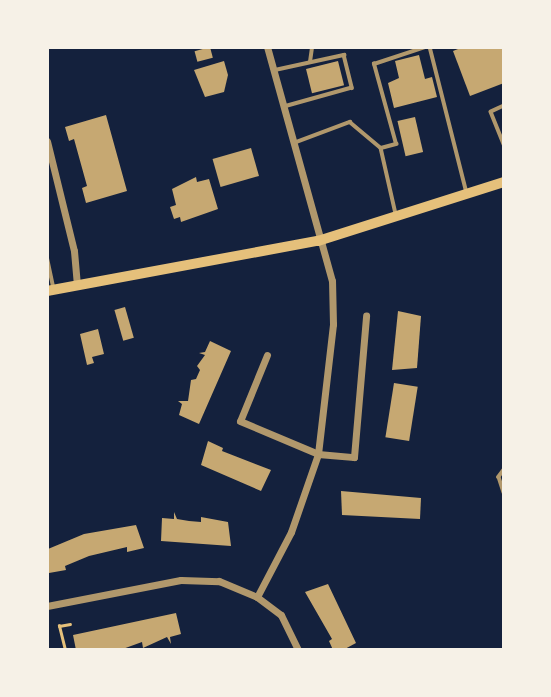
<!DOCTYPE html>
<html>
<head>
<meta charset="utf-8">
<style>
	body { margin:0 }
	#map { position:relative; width:551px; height:697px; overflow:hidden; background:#14213d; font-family:Signika,sans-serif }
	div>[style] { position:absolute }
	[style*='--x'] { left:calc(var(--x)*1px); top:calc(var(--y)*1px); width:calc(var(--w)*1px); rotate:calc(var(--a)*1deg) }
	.building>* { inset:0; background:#c6a872; transform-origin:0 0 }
	.path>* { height:2.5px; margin:-1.25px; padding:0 1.25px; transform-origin:1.25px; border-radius:1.25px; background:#e5c07b }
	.service>* { height:3.5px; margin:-1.75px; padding:0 1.75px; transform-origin:1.75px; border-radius:1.75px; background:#b1986c }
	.minor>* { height:7px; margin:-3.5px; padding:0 3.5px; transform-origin:3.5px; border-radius:3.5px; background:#b1986c }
	.primary>* { height:10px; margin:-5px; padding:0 5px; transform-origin:5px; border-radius:5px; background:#e5c07b }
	span { translate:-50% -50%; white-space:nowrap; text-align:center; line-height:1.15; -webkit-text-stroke:7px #f6f1e7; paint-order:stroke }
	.frame { position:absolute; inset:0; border:49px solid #f6f1e7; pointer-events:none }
</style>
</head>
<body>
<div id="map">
	<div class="building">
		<i style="left:210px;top:47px;width:11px;height:16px;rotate:75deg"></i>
		<i style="clip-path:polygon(463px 47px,504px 47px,504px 83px,470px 96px,453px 51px)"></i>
		<i style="clip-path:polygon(419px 55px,425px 79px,432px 77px,437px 97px,394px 108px,388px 83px,399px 78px,395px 61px)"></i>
		<i style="clip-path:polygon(224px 61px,228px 75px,224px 92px,205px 97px,194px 70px)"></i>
		<i style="left:338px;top:61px;width:25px;height:33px;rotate:76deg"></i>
		<i style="clip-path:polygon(106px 115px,127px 191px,86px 203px,82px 188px,87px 186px,74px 139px,69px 141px,65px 127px)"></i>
		<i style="left:415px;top:117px;width:36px;height:18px;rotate:77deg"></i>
		<i style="left:251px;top:148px;width:29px;height:40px;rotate:74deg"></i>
		<i style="clip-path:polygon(196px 177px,197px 182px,209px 179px,218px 209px,181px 222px,180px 217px,174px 219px,170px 207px,176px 205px,172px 189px)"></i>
		<i style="left:125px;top:307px;width:32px;height:11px;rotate:74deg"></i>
		<i style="clip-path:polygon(398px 311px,421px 316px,417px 368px,392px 370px)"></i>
		<i style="clip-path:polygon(98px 329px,104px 354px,92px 357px,94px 363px,87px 365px,80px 334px)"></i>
		<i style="clip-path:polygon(210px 341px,231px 351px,199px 424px,179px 415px,182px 404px,178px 401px,188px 401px,191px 380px,196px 379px,200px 370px,197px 366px,205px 355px,199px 353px,205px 352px)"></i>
		<i style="left:394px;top:383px;width:24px;height:55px;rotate:9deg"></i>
		<i style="clip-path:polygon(208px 441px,223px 448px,222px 451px,271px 470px,261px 491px,201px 465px)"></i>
		<i style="clip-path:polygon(341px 491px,421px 498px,420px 519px,342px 515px)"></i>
		<i style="clip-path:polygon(174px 512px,177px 519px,189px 521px,201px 522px,201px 517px,228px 522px,231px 546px,161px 541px,162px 518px,174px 519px)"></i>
		<i style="clip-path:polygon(136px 525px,144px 548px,127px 552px,127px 547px,89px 556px,65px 566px,66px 570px,49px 573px,48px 549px,84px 534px)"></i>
		<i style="clip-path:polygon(328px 584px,356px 643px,343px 650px,333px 650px,329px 641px,332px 639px,305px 592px)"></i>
		<i style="clip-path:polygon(176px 613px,181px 634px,170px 637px,171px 644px,167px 637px,143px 648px,142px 642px,120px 650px,76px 650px,73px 635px)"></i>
	</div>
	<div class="path">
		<i style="--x:65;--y:650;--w:25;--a:-104"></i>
		<i style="--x:59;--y:626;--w:11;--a:-10"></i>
	</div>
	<div class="service">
		<i style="--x:430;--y:47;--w:151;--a:75.8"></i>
		<i style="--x:310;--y:62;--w:15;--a:-82"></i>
		<i style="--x:275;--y:70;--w:71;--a:-12.3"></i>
		<i style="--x:344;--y:55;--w:34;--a:76"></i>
		<i style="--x:352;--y:88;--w:71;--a:164.4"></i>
		<i style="--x:504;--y:106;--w:14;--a:155"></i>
		<i style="--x:491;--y:112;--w:35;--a:68"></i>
		<i style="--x:294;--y:143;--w:60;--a:-20.6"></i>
		<i style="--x:350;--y:122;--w:40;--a:40"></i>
		<i style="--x:381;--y:148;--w:68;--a:77.2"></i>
		<i style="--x:381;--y:148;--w:16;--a:-15"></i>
		<i style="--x:396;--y:144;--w:83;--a:-105.4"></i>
		<i style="--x:374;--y:64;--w:54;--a:-18.4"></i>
		<i style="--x:47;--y:256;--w:33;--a:78"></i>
		<i style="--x:504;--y:470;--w:9;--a:126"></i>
		<i style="--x:499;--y:477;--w:16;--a:72"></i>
		<i style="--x:47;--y:644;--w:38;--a:-90"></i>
	</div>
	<div class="minor">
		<i style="--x:47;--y:141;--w:113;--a:76.2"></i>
		<i style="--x:74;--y:251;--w:35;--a:85"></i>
		<i style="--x:267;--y:355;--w:71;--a:112.2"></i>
		<i style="--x:240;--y:421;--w:85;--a:22.9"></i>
		<i style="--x:318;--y:454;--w:36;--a:5"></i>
		<i style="--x:354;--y:457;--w:142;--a:-85.1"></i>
		<i style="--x:257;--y:597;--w:73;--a:-62.4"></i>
		<i style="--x:291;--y:532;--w:83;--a:-70.9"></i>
		<i style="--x:318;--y:454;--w:131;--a:-83.4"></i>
		<i style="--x:333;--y:324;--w:43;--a:-91.3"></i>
		<i style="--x:332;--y:281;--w:243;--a:-105.5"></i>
		<i style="--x:47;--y:606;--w:136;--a:-11"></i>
		<i style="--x:181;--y:580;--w:38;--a:2"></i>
		<i style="--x:219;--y:581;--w:41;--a:22.8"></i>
		<i style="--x:257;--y:597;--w:30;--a:37"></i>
		<i style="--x:281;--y:615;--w:39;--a:64"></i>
	</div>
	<div class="primary">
		<i style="--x:47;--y:291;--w:276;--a:-10.5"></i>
		<i style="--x:318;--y:241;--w:195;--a:-17.6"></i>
	</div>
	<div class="frame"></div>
</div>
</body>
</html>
